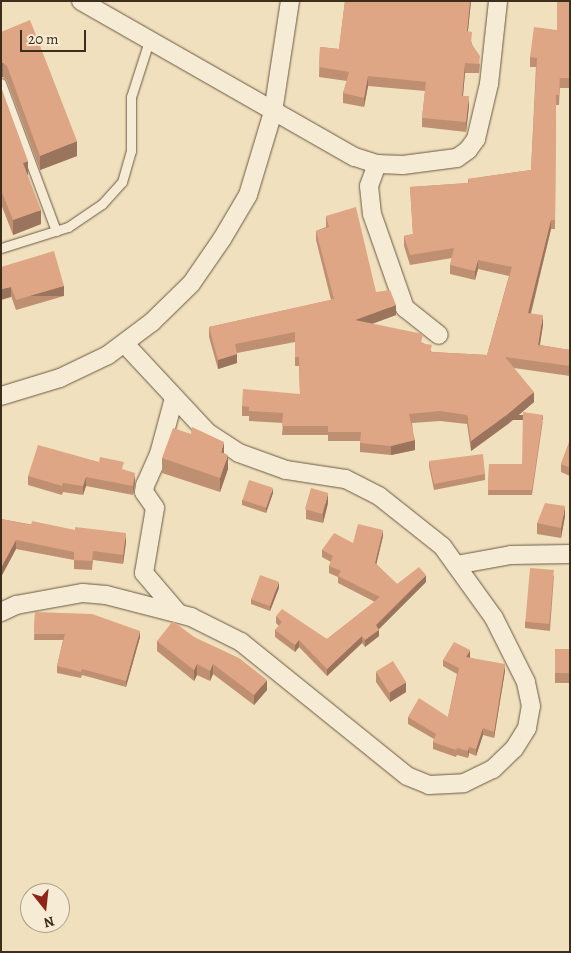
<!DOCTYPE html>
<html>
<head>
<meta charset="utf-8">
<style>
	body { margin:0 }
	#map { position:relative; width:571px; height:953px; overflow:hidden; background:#f1e0bd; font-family:Alegreya,serif }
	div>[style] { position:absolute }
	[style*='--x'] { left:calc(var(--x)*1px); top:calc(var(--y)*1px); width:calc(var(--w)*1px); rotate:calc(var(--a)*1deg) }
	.roads { filter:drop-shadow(0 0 1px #695a44) drop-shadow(0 0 1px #695a44) }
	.service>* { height:9px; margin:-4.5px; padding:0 4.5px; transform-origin:4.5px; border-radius:4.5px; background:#f6ebd4 }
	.minor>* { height:18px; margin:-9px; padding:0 9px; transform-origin:9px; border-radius:9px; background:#f6ebd4 }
	.wall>* { inset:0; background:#bf8f72; transform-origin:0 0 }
	.shaded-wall>* { inset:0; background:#9b745d; transform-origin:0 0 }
	.building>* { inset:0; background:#dea685; transform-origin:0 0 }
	span { translate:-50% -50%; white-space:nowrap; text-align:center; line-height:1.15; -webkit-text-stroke:4px #f6ebd4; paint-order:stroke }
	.frame { position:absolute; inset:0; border:2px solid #3c2d1c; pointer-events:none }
	.north { position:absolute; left:20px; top:883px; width:50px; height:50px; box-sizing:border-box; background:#f6ebd4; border:1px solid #ac9f8a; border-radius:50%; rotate:164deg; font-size:14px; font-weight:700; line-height:20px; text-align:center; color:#3c2d1c }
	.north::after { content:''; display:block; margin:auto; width:18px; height:22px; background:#8f2418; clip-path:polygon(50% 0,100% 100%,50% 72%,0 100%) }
	.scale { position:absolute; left:20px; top:30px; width:66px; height:22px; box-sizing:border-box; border:2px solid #3c2d1c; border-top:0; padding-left:6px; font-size:15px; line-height:18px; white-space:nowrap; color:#3c2d1c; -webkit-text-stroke:4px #f6ebd4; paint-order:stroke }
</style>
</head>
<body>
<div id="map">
	<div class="roads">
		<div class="service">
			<i style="--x:1;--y:83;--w:158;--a:69.6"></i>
			<i style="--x:1;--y:248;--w:70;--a:-17.4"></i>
			<i style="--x:68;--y:227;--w:41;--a:-34.1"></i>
			<i style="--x:102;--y:204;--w:30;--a:-48"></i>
			<i style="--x:122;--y:182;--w:32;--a:-74"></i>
			<i style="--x:131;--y:151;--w:54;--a:-90"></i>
			<i style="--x:131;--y:97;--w:59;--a:-72.2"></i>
		</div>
		<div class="minor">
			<i style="--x:81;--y:1;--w:315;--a:29.7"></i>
			<i style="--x:355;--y:157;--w:23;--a:18"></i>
			<i style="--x:377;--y:164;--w:26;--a:2"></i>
			<i style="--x:403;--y:165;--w:54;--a:-7.4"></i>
			<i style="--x:457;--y:158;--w:14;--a:-36"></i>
			<i style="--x:468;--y:150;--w:14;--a:-54"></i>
			<i style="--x:476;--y:139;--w:57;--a:-76.7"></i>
			<i style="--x:489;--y:84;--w:83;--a:-83.8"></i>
			<i style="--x:377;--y:164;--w:23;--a:110"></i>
			<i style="--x:369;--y:186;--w:28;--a:84"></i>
			<i style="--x:372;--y:214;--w:100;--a:70.7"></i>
			<i style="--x:405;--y:308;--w:43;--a:38.5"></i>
			<i style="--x:1;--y:396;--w:62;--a:-17"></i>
			<i style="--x:60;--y:378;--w:53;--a:-25.6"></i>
			<i style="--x:108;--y:355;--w:55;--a:-36.9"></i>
			<i style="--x:152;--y:322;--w:54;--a:-44.3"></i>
			<i style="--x:191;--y:284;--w:55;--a:-55.4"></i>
			<i style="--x:222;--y:239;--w:51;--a:-59.4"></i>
			<i style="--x:248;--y:195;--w:87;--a:-73.2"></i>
			<i style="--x:273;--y:112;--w:112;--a:-81.3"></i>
			<i style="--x:174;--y:398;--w:58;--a:105"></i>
			<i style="--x:159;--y:454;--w:34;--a:114"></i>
			<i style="--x:145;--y:485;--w:7;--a:98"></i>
			<i style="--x:144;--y:492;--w:19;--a:55"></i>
			<i style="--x:155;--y:508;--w:66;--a:99.6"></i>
			<i style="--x:144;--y:573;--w:52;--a:49.6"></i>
			<i style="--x:456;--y:565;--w:56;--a:-10.3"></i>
			<i style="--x:511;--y:555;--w:59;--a:-1"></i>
			<i style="--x:1;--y:612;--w:17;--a:-25"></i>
			<i style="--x:16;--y:605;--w:68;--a:-10.2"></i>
			<i style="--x:83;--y:593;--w:23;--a:5"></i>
			<i style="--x:106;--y:595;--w:88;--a:14.5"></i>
			<i style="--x:191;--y:617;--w:56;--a:26.6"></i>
			<i style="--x:241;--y:642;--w:213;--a:38.9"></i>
			<i style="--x:407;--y:776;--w:24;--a:22"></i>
			<i style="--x:429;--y:785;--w:35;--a:-3"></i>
			<i style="--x:464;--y:783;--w:32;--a:-26"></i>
			<i style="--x:493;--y:769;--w:29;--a:-44"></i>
			<i style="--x:514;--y:749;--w:25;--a:-58"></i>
			<i style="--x:527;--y:728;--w:22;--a:-80"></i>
			<i style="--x:531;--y:706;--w:25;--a:-102"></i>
			<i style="--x:526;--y:682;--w:72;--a:-116.6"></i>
			<i style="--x:494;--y:618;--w:89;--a:-125.8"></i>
			<i style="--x:442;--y:546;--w:80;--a:-141.6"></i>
			<i style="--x:379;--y:496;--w:38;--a:-153"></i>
			<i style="--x:345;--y:479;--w:60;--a:-171.3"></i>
			<i style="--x:286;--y:470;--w:50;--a:-160.1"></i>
			<i style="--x:239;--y:453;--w:38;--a:-147"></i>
			<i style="--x:207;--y:432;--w:120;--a:-133"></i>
		</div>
	</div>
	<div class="wall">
		<i style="clip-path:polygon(345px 1px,474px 1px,471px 1px,468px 31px,472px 44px,480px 65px,479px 73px,465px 73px,463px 96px,469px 106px,466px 132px,422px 127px,422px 118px,425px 91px,368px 86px,364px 107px,343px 103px,343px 93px,347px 81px,319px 77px,320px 47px,339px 49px)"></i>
		<i style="clip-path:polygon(570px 1px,569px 88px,560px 88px,560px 85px,559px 105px,556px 105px,555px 229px,551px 229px,531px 314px,543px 325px,540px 345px,570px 350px,570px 376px,514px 368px,534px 402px,508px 424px,471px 451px,467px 424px,440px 421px,412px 423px,415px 450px,391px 455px,360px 452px,360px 441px,328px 441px,328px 435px,282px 435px,283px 423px,249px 421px,249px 416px,242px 416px,242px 406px,300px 394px,299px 366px,295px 366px,295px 342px,237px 353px,237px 363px,218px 369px,209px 337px,209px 327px,331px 300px,316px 240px,316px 231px,326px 227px,326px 216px,376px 292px,396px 315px,372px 324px,423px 343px,432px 352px,487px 355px,509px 276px,478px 269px,475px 280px,450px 274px,450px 265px,452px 258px,410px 265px,404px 246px,404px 236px,413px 234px,410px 187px,468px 183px,468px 179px,531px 170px,536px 67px,530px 67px,530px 57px,557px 30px)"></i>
		<i style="clip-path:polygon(1px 32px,77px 156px,40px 170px,7px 81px,3px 77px,1px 77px)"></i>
		<i style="clip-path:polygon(1px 87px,28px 175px,27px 175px,41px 224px,13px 235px,1px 204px)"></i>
		<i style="clip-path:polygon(1px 267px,64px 296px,16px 310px)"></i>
		<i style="clip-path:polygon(543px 420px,532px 495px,488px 495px,489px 464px,522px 464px)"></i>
		<i style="clip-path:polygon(570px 440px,570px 476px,561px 472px,561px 464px)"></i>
		<i style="clip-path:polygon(224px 453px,228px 469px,220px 492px,162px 473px,162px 458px)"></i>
		<i style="clip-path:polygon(429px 461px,485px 474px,485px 480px,434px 490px,429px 466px)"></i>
		<i style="clip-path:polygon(124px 470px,135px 482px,133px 495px,86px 486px,83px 495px,63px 492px,62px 495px,28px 485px,28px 476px)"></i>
		<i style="clip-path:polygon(273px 493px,266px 513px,242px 505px,242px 500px)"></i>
		<i style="clip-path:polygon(328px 503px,323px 523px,306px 519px,306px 509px)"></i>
		<i style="clip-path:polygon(565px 516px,561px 538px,537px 534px,537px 523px)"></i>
		<i style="clip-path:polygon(1px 519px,126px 542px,123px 564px,93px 560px,92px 570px,74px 569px,74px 560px,16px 549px,1px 577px)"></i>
		<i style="clip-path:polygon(383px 536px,376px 564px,397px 584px,426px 582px,379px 629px,379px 636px,365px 647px,362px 643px,327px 676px,299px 647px,295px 652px,275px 637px,275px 630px,279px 626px,276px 623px,276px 616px,327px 639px,375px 602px,338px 583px,338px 577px,329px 573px,329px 566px,331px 562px,322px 557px,322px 550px)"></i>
		<i style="clip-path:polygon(554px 575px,550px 631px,525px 628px,525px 622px)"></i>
		<i style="clip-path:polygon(279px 588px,270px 611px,251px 604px,251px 599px)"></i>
		<i style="clip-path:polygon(35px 612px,140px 637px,126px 687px,82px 675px,81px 678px,57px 673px,57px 666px,63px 640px,34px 640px)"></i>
		<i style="clip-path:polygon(194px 637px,267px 690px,254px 705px,213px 674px,210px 681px,197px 675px,194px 681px,157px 651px,157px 641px)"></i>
		<i style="left:570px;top:649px;width:34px;height:15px;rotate:90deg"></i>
		<i style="clip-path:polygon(469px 657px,505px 671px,494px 738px,483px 735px,476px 756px,469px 753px,468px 758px,457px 755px,456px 757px,433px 749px,433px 742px,434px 739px,408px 724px,408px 717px,448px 717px,457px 674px,443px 666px,443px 660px)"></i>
		<i style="clip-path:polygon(376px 672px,406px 692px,390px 702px,376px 682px)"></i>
	</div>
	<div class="shaded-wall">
		<i style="clip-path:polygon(470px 1px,471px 1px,467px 40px,467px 31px)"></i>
		<i style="left:1px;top:63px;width:2px;height:14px"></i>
		<i style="clip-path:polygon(465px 63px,465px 73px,462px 105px,462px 96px)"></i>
		<i style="clip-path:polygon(368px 76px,368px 86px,364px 107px,364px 98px)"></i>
		<i style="clip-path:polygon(469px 96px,469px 106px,466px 132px,466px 122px)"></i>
		<i style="clip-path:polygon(77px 141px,77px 156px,40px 170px,40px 156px)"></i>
		<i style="clip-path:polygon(28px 161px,28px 175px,23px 177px,23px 163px)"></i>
		<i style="clip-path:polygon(41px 210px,41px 224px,13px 235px,13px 220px)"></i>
		<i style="clip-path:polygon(551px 220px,551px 229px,528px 323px,528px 313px)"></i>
		<i style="clip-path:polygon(478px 260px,478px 269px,475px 280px,475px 271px)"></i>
		<i style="left:64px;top:286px;width:10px;height:50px;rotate:90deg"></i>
		<i style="clip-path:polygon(11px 287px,11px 297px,1px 300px,1px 289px)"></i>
		<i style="clip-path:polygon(396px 305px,396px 315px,355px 330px,355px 320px)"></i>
		<i style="clip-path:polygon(543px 315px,543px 325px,538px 355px,538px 345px)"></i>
		<i style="clip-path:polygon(237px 354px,237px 363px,218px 369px,218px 360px)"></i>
		<i style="clip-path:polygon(534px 392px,534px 402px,508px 424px,471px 451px,471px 441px)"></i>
		<i style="left:543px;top:415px;width:5px;height:76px;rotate:90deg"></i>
		<i style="clip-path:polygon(415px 440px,415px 450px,391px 455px,391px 446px)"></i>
		<i style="clip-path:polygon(224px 442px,224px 456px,221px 452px)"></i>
		<i style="clip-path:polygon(228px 455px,228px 469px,220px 492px,220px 478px)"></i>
		<i style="clip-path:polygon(135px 473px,135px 482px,133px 495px,133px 486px)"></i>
		<i style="clip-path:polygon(86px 477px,86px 486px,83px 495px,83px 486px)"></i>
		<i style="clip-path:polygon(273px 488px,273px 493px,266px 513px,266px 508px)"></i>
		<i style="clip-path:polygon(328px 493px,328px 503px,323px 523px,323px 513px)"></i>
		<i style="clip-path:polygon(565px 506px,565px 516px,561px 538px,561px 528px)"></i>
		<i style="clip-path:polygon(383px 530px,383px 536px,375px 570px,375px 563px)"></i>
		<i style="clip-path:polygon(126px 533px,126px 542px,123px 564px,123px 555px)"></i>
		<i style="clip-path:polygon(16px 540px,16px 549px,1px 577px,1px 568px)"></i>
		<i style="clip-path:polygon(426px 575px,426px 582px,378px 630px,379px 630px,379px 636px,365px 647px,365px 640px,376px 625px)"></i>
		<i style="clip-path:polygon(279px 582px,279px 588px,270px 611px,270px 606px)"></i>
		<i style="clip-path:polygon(140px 631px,140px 637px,126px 687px,126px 681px)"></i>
		<i style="clip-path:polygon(362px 636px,362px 643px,327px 676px,327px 669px)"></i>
		<i style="clip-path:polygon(299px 640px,299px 647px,295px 652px,295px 645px)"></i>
		<i style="clip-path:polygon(470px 650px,470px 657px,466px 664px,466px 657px)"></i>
		<i style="clip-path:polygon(197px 664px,197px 675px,194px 681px,194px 670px)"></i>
		<i style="clip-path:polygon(213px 664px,213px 674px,210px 681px,210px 671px)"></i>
		<i style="clip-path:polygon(505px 664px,505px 671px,494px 738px,494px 732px)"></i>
		<i style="clip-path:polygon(267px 680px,267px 690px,254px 705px,254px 695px)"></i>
		<i style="clip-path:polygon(406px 682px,406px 692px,390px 702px,390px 692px)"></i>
		<i style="clip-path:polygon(483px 728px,483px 735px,476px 756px,476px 749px)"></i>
		<i style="clip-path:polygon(469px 747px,469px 753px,468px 758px,468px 751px)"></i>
	</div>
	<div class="building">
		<i style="clip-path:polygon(345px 1px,470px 1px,467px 31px,472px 32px,471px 43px,480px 56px,479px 64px,465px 63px,462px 96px,469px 96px,466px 122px,422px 118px,426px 82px,368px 76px,364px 98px,343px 93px,349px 72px,319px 67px,320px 47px,339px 49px)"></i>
		<i style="clip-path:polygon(557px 1px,570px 1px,570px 75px,569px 78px,560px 78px,560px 75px,559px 95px,556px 95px,555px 220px,551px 220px,528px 313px,543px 315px,538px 345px,570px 350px,570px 366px,505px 357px,534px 392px,508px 414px,471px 441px,467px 415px,440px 411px,409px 414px,415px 440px,391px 446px,360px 443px,361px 432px,328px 432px,328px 426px,282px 426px,283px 413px,249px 411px,249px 407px,242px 406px,243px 389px,300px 394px,299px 357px,295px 357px,295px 332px,235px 344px,237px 354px,218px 360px,209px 327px,334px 299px,316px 231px,329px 227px,326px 216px,356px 207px,376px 292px,390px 290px,396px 305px,355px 320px,423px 334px,421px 343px,432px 345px,430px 352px,487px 355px,512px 267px,478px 260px,475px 271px,450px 265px,454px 248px,410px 255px,404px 236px,413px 234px,410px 187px,469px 183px,468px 179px,531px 170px,537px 58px,530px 57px,534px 27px,557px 30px)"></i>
		<i style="clip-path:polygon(30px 20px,77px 141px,40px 156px,7px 66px,3px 63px,1px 63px,1px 32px)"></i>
		<i style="clip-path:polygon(1px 87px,28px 161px,23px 163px,41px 210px,13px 220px,1px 190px)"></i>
		<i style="clip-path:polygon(54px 251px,64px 286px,16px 300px,11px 287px,1px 289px,1px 267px)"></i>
		<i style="clip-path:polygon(523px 412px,543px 415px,532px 490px,488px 490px,489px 464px,522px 464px)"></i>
		<i style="clip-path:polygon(192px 427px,224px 442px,221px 452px,228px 455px,220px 478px,162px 458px,173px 428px,191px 434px)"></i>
		<i style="clip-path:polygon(570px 440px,570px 468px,561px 464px)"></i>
		<i style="clip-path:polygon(38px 445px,99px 462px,100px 457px,124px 462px,122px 469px,135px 473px,133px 486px,86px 477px,83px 486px,63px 483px,62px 486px,28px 476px)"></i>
		<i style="clip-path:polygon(483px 454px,485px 474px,434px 484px,429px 461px)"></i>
		<i style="left:249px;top:480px;width:25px;height:21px;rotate:18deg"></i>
		<i style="left:311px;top:488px;width:18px;height:22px;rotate:16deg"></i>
		<i style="clip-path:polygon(545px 503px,565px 506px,561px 528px,537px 523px)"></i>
		<i style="clip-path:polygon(1px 519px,31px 525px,32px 521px,75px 530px,75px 527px,126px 533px,123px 555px,93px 551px,92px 561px,74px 560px,74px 552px,16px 540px,1px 568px)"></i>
		<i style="clip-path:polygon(358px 524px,383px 530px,375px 563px,397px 584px,419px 567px,426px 575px,376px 625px,379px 630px,365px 640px,362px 636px,327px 669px,299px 640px,295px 645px,275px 630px,282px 622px,276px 616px,282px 609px,327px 639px,380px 597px,338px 576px,341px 571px,329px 566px,333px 556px,322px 550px,334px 533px,353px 543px)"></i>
		<i style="left:530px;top:568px;width:24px;height:54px;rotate:5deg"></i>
		<i style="left:260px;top:575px;width:20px;height:26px;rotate:20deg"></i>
		<i style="clip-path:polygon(35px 612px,92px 614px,140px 631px,126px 681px,82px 669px,81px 672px,57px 666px,65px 634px,34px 634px)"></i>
		<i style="clip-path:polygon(173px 621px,194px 637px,239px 658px,267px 680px,254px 695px,213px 664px,210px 671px,197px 664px,194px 670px,157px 641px)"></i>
		<i style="clip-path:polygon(454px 642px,470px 650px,466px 657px,505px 664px,494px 732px,483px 728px,476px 749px,469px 747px,468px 751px,457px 748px,456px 750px,433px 742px,436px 734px,408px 717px,419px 698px,448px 717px,459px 668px,443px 660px)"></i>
		<i style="left:570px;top:649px;width:24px;height:15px;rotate:90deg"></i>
		<i style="left:393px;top:661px;width:25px;height:20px;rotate:58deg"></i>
	</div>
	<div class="frame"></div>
	<div class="north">N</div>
	<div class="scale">20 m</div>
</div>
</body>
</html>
